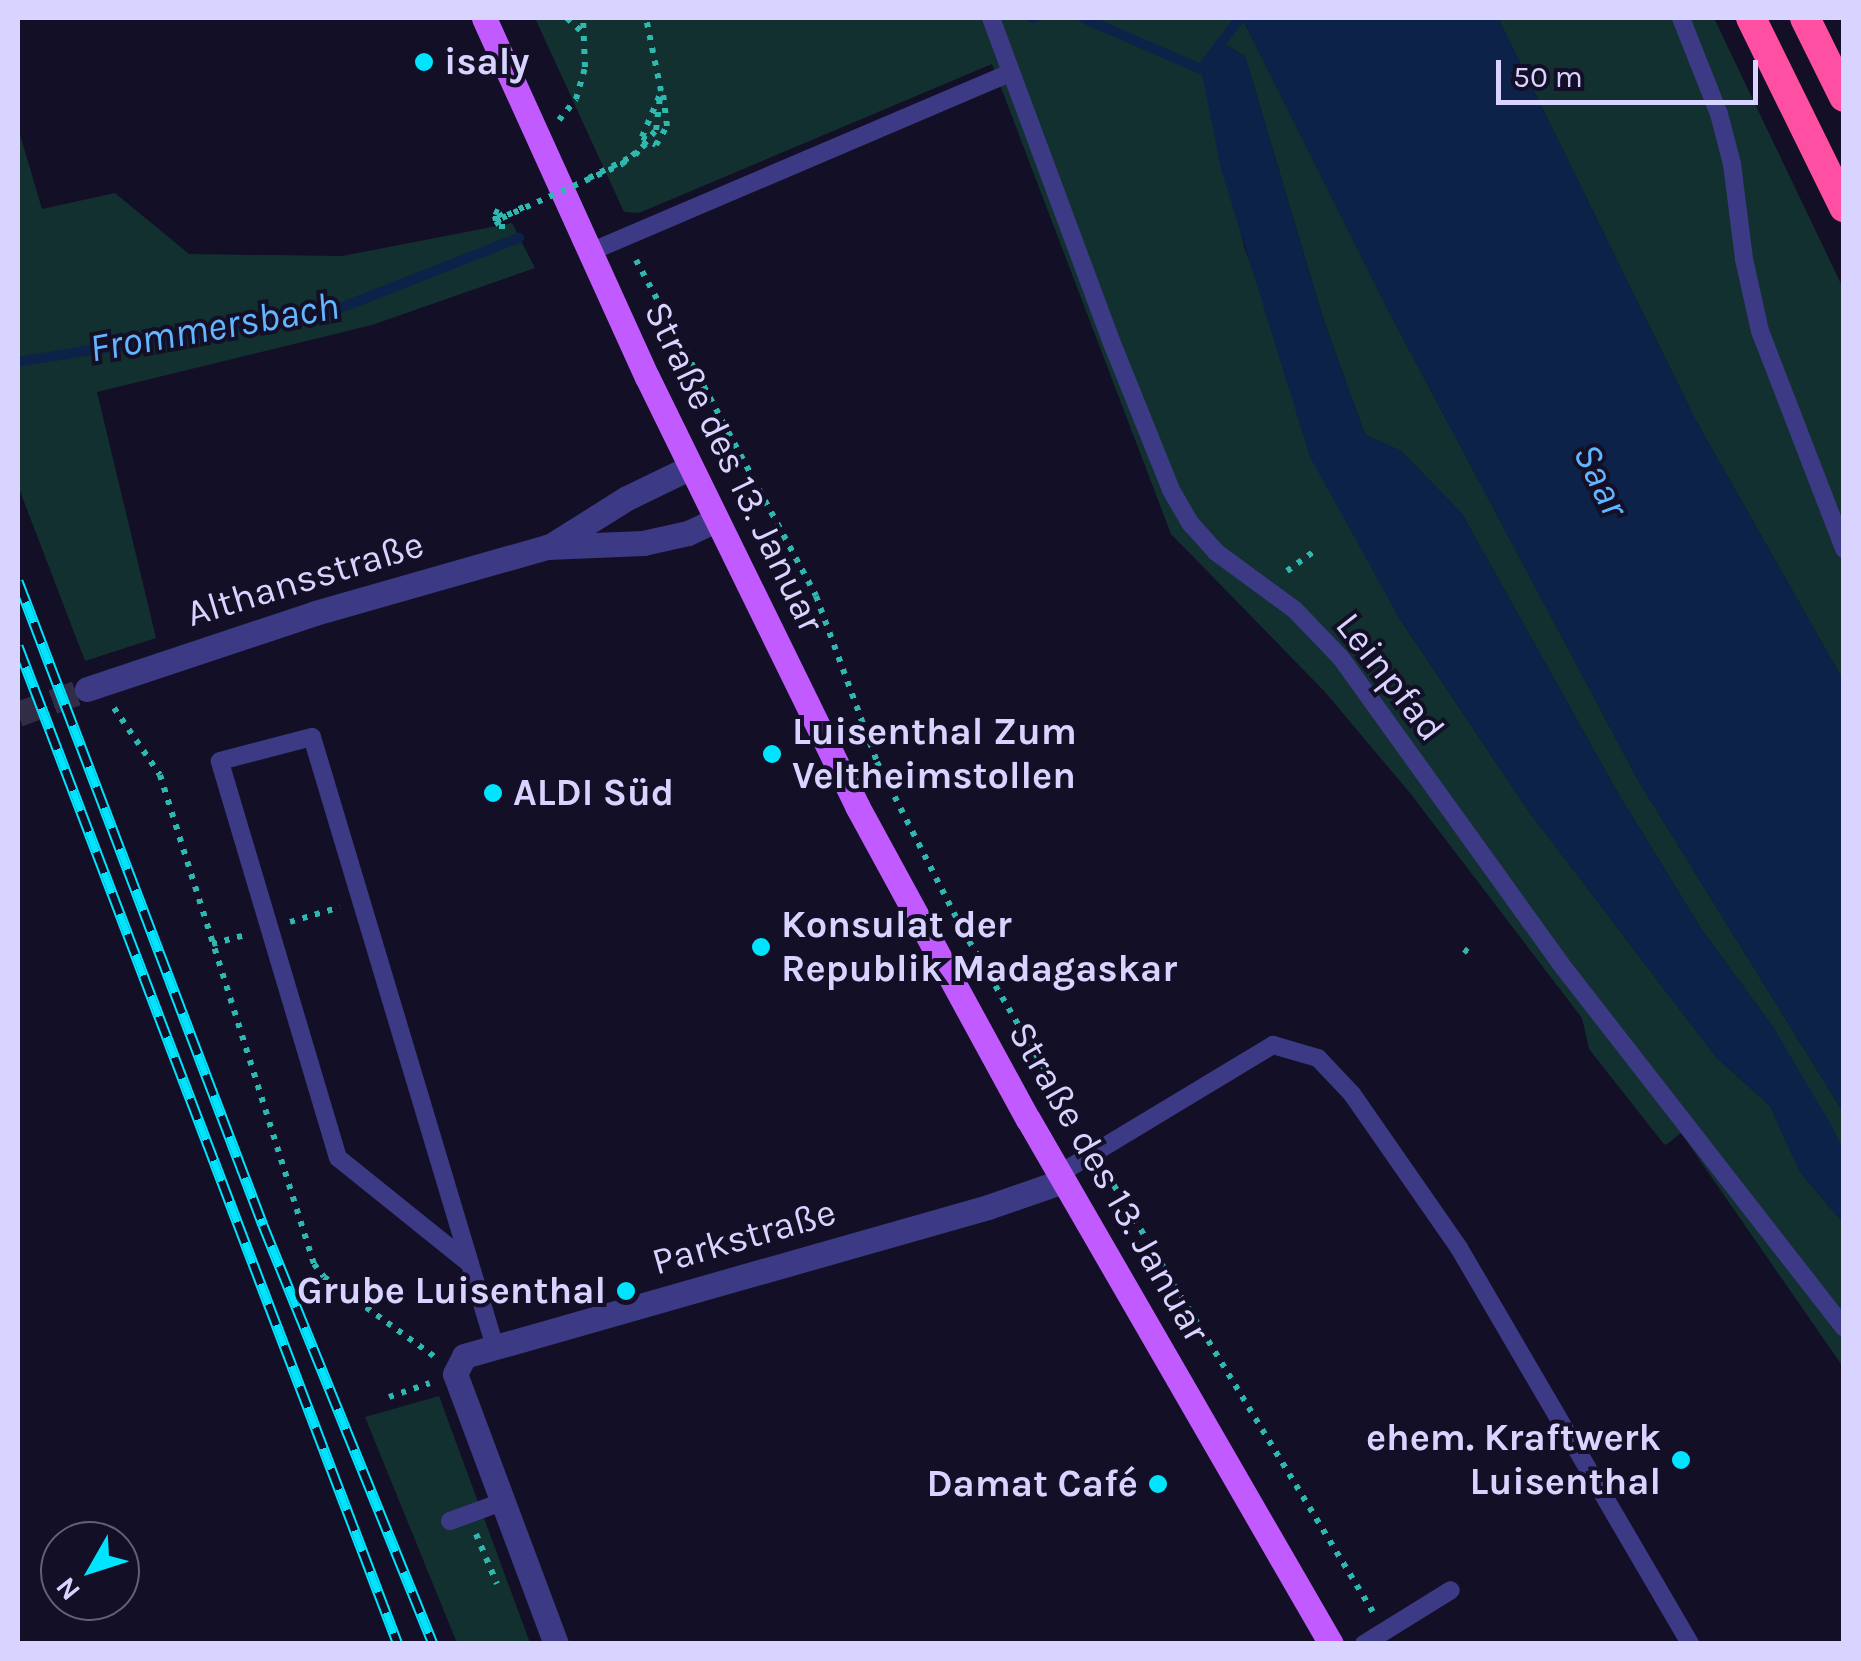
<!DOCTYPE html>
<html>
<head>
<meta charset="utf-8">
<style>
	body { margin:0 }
	#map { position:relative; width:1861px; height:1661px; overflow:hidden; background:#130f26; font-family:Karla,sans-serif }
	div>[style] { position:absolute }
	[style*='--x'] { left:calc(var(--x)*1px); top:calc(var(--y)*1px); width:calc(var(--w)*1px); rotate:calc(var(--a)*1deg) }
	.green>* { inset:0; background:#12302f }
	.water>* { inset:0; background:#0c2248 }
	.stream>* { height:10px; margin:-5px; padding:0 5px; transform-origin:5px; border-radius:5px; background:#0c2248 }
	.tertiary-tunnel>* { height:25px; margin-top:-12.5px; transform-origin:0; background:repeating-linear-gradient(90deg,#312d47 0 25px,transparent 0 37px) }
	.path>* { height:6px; margin-top:-3px; transform-origin:0; background:repeating-linear-gradient(90deg,#2fb8b0 0 5px,transparent 0 13px) }
	.service>* { height:18px; margin:-9px; padding:0 9px; transform-origin:9px; border-radius:9px; background:#3d3a85 }
	.minor>* { height:25px; margin:-12.5px; padding:0 12.5px; transform-origin:12.5px; border-radius:12.5px; background:#3d3a85 }
	.tertiary>* { height:25px; margin:-12.5px; padding:0 12.5px; transform-origin:12.5px; border-radius:12.5px; background:#3d3a85 }
	.primary>* { height:25px; margin:-12.5px; padding:0 12.5px; transform-origin:12.5px; border-radius:12.5px; background:#c25bff }
	.motorway>* { height:30px; margin:-15px; padding:0 15px; transform-origin:15px; border-radius:15px; background:#ff4fa3 }
	.rail>* { height:11px; margin-top:-5.5px; transform-origin:0; background:repeating-linear-gradient(90deg,#130f26 0 22px,#00e5ff 0 44px); box-sizing:border-box; border-block:2px solid #00e5ff }
	.path-bridge>* { height:6px; margin-top:-3px; transform-origin:0; background:repeating-linear-gradient(90deg,#2fb8b0 0 5px,transparent 0 13px) }
	.dots>* { width:28px; height:28px; translate:-50% -50%; box-sizing:border-box; border:5px solid #130f26; border-radius:50% }
	span { translate:-50% -50%; white-space:nowrap; text-align:center; line-height:1.15; -webkit-text-stroke:8px #130f26; paint-order:stroke }
	.poi-label { font-size:38px; color:#d9d4ff; font-weight:700 }
	.left { translate:0 -50%; text-align:left }
	.right { translate:-100% -50%; text-align:right }
	.street-label { font-size:38px; color:#d9d4ff }
	.water-label { font-size:40px; color:#62b6ff; font-style:italic }
	.frame { position:absolute; inset:0; border:20px solid #d9d4ff; pointer-events:none }
	.north { position:absolute; left:40px; top:1521px; width:100px; height:100px; box-sizing:border-box; background:#130f26; border:2px solid #625e7d; border-radius:50%; rotate:231deg; font-size:28px; font-weight:700; line-height:40px; text-align:center; color:#d9d4ff }
	.north::after { content:''; display:block; margin:auto; width:35px; height:45px; background:#00e5ff; clip-path:polygon(50% 0,100% 100%,50% 72%,0 100%) }
	.scale { position:absolute; left:1496px; top:60px; width:262px; height:45px; box-sizing:border-box; border:5px solid #d9d4ff; border-top:0; padding-left:12px; font-size:30px; line-height:35px; white-space:nowrap; color:#d9d4ff; -webkit-text-stroke:8px #130f26; paint-order:stroke }
</style>
</head>
<body>
<div id="map">
	<div class="green">
		<i style="clip-path:polygon(535px 18px,1242px 18px,1388px 310px,1639px 782px,1843px 1112px,1843px 1149px,1773px 1027px,1702px 930px,1619px 795px,1462px 514px,1401px 451px,1365px 435px,1322px 315px,1245px 56px,1219px 41px,1201px 69px,1245px 250px,1399px 618px,1530px 813px,1716px 1057px,1770px 1106px,1800px 1172px,1843px 1223px,1843px 1367px,1681px 1133px,1666px 1145px,1663px 1143px,1589px 1049px,1582px 1018px,1410px 793px,1325px 692px,1171px 534px,992px 64px,639px 213px,624px 212px)"></i>
		<i style="clip-path:polygon(1498px 18px,1714px 18px,1843px 288px,1843px 680px,1695px 419px)"></i>
		<i style="clip-path:polygon(18px 128px,42px 209px,115px 193px,189px 254px,342px 256px,512px 223px,535px 268px,372px 325px,97px 392px,156px 638px,85px 661px,18px 486px)"></i>
		<i style="clip-path:polygon(439px 1396px,530px 1643px,457px 1643px,365px 1417px)"></i>
	</div>
	<div class="water">
		<i style="clip-path:polygon(1242px 18px,1498px 18px,1695px 419px,1843px 680px,1843px 1112px,1639px 782px,1388px 310px)"></i>
		<i style="clip-path:polygon(1219px 41px,1245px 56px,1322px 315px,1365px 435px,1401px 451px,1462px 514px,1619px 795px,1702px 930px,1773px 1027px,1832px 1126px,1843px 1149px,1843px 1223px,1800px 1172px,1770px 1106px,1716px 1057px,1530px 813px,1399px 618px,1310px 457px,1221px 169px,1201px 69px)"></i>
	</div>
	<div class="stream">
		<i style="--x:1032;--y:18;--w:3;--a:0"></i>
		<i style="--x:1083;--y:18;--w:129;--a:23.4"></i>
		<i style="--x:1201;--y:69;--w:64;--a:-52.6"></i>
		<i style="--x:18;--y:362;--w:321;--a:-9.3"></i>
		<i style="--x:335;--y:310;--w:198;--a:-21.4"></i>
	</div>
	<div class="tertiary-tunnel">
		<i style="--x:18;--y:714;--w:73;--a:-19.9"></i>
	</div>
	<div class="path">
		<i style="--x:567;--y:18;--w:23;--a:43"></i>
		<i style="--x:559;--y:120;--w:27;--a:-51"></i>
		<i style="--x:576;--y:99;--w:33;--a:-74"></i>
		<i style="--x:585;--y:67;--w:49;--a:-92.3"></i>
		<i style="--x:642;--y:137;--w:49;--a:-67.1"></i>
		<i style="--x:656;--y:145;--w:22;--a:-60"></i>
		<i style="--x:667;--y:126;--w:31;--a:-97"></i>
		<i style="--x:589;--y:178;--w:51;--a:-26.6"></i>
		<i style="--x:635;--y:155;--w:33;--a:-50"></i>
		<i style="--x:656;--y:130;--w:39;--a:-83"></i>
		<i style="--x:661;--y:91;--w:75;--a:-101.6"></i>
		<i style="--x:496;--y:221;--w:38;--a:-27"></i>
		<i style="--x:496;--y:221;--w:10;--a:53"></i>
		<i style="--x:502;--y:229;--w:11;--a:-90"></i>
		<i style="--x:496;--y:221;--w:10;--a:-101"></i>
		<i style="--x:494;--y:211;--w:5;--a:22"></i>
		<i style="--x:636;--y:260;--w:381;--a:61.8"></i>
		<i style="--x:816;--y:596;--w:177;--a:69.8"></i>
		<i style="--x:877;--y:762;--w:174;--a:63"></i>
		<i style="--x:1287;--y:571;--w:32;--a:-36"></i>
		<i style="--x:114;--y:708;--w:81;--a:55.5"></i>
		<i style="--x:160;--y:775;--w:513;--a:72.52"></i>
		<i style="--x:314;--y:1264;--w:16;--a:52"></i>
		<i style="--x:324;--y:1277;--w:137;--a:35.8"></i>
		<i style="--x:290;--y:922;--w:52;--a:-16.7"></i>
		<i style="--x:969;--y:941;--w:223;--a:59.5"></i>
		<i style="--x:212;--y:944;--w:38;--a:-15"></i>
		<i style="--x:1464;--y:949;--w:12;--a:42"></i>
		<i style="--x:1107;--y:1174;--w:512;--a:58.73"></i>
		<i style="--x:389;--y:1397;--w:43;--a:-18.9"></i>
		<i style="--x:476;--y:1534;--w:54;--a:67.2"></i>
	</div>
	<div class="service">
		<i style="--x:991;--y:18;--w:352;--a:69.6"></i>
		<i style="--x:1114;--y:348;--w:153;--a:68.1"></i>
		<i style="--x:1171;--y:490;--w:39;--a:60"></i>
		<i style="--x:1191;--y:524;--w:38;--a:48"></i>
		<i style="--x:1216;--y:552;--w:98;--a:36.3"></i>
		<i style="--x:1295;--y:610;--w:66;--a:46.2"></i>
		<i style="--x:1341;--y:658;--w:375;--a:54.3"></i>
		<i style="--x:1560;--y:963;--w:462;--a:52.1"></i>
		<i style="--x:1681;--y:18;--w:103;--a:68.4"></i>
		<i style="--x:1719;--y:114;--w:52;--a:75.4"></i>
		<i style="--x:1732;--y:164;--w:96;--a:82.8"></i>
		<i style="--x:1744;--y:259;--w:74;--a:77.5"></i>
		<i style="--x:1760;--y:331;--w:234;--a:68.9"></i>
		<i style="--x:590;--y:252;--w:457;--a:-23.1"></i>
		<i style="--x:1059;--y:1174;--w:250;--a:-31.1"></i>
		<i style="--x:1273;--y:1045;--w:47;--a:16.1"></i>
		<i style="--x:1318;--y:1058;--w:50;--a:46.6"></i>
		<i style="--x:1352;--y:1094;--w:188;--a:55.2"></i>
		<i style="--x:1459;--y:1248;--w:458;--a:59.7"></i>
		<i style="--x:470;--y:1264;--w:169;--a:-141.2"></i>
		<i style="--x:338;--y:1158;--w:414;--a:-106.6"></i>
		<i style="--x:220;--y:761;--w:95;--a:-14.6"></i>
		<i style="--x:312;--y:737;--w:637;--a:73.3"></i>
		<i style="--x:450;--y:1521;--w:55;--a:-20.1"></i>
		<i style="--x:1364;--y:1644;--w:102;--a:-31.8"></i>
	</div>
	<div class="minor">
		<i style="--x:556;--y:1644;--w:288;--a:-110.5"></i>
		<i style="--x:455;--y:1374;--w:20;--a:-63"></i>
		<i style="--x:464;--y:1356;--w:545;--a:-15.87"></i>
		<i style="--x:988;--y:1207;--w:79;--a:-19.1"></i>
	</div>
	<div class="tertiary">
		<i style="--x:552;--y:545;--w:89;--a:-32.1"></i>
		<i style="--x:627;--y:498;--w:71;--a:-25.8"></i>
		<i style="--x:87;--y:689;--w:240;--a:-18.4"></i>
		<i style="--x:315;--y:613;--w:241;--a:-15.9"></i>
		<i style="--x:547;--y:547;--w:96;--a:-2.4"></i>
		<i style="--x:643;--y:543;--w:46;--a:-12.5"></i>
		<i style="--x:688;--y:533;--w:31;--a:-25"></i>
	</div>
	<div class="primary">
		<i style="--x:484;--y:18;--w:394;--a:65.6"></i>
		<i style="--x:647;--y:377;--w:478;--a:63.9"></i>
		<i style="--x:857;--y:806;--w:357;--a:61.4"></i>
		<i style="--x:1028;--y:1119;--w:606;--a:60.01"></i>
	</div>
	<div class="motorway">
		<i style="--x:1751;--y:18;--w:211;--a:63.8"></i>
		<i style="--x:1805;--y:18;--w:88;--a:63.7"></i>
	</div>
	<div class="rail">
		<i style="--x:18;--y:581;--w:689;--a:69.17"></i>
		<i style="--x:263;--y:1225;--w:452;--a:67.9"></i>
		<i style="--x:18;--y:646;--w:1068;--a:69.16"></i>
	</div>
	<div class="path-bridge">
		<i style="--x:642;--y:137;--w:16;--a:30"></i>
		<i style="--x:499;--y:213;--w:6;--a:59"></i>
		<i style="--x:502;--y:218;--w:132;--a:-24.2"></i>
		<i style="--x:622;--y:164;--w:35;--a:-40"></i>
	</div>
	<div class="dots">
		<i style="left:424px;top:62px;background:#00e5ff"></i>
		<i style="left:772px;top:754px;background:#00e5ff"></i>
		<i style="left:493px;top:793px;background:#00e5ff"></i>
		<i style="left:761px;top:947px;background:#00e5ff"></i>
		<i style="left:626px;top:1291px;background:#00e5ff"></i>
		<i style="left:1681px;top:1460px;background:#00e5ff"></i>
		<i style="left:1158px;top:1484px;background:#00e5ff"></i>
	</div>
	<div class="poi-label">
		<span class="left" style="left:444px;top:62px">isaly</span>
		<span class="left" style="left:792px;top:754px">Luisenthal Zum<br>Veltheimstollen</span>
		<span class="left" style="left:513px;top:793px">ALDI Süd</span>
		<span class="left" style="left:781px;top:947px">Konsulat der<br>Republik Madagaskar</span>
		<span class="right" style="left:606px;top:1291px">Grube Luisenthal</span>
		<span class="right" style="left:1661px;top:1460px">ehem. Kraftwerk<br>Luisenthal</span>
		<span class="right" style="left:1138px;top:1484px">Damat Café</span>
	</div>
	<div class="street-label">
		<span style="left:734px;top:467px;rotate:64deg">Straße des 13. Januar</span>
		<span style="left:305px;top:579px;rotate:-17deg">Althansstraße</span>
		<span style="left:1390px;top:677px;rotate:52deg">Leinpfad</span>
		<span style="left:1109px;top:1182px;rotate:60deg">Straße des 13. Januar</span>
		<span style="left:744px;top:1237px;rotate:-16deg">Parkstraße</span>
	</div>
	<div class="water-label">
		<span style="left:214px;top:327px;rotate:-10deg">Frommersbach</span>
		<span style="left:1601px;top:480px;rotate:64deg">Saar</span>
	</div>
	<div class="frame"></div>
	<div class="north">N</div>
	<div class="scale">50 m</div>
</div>
</body>
</html>
